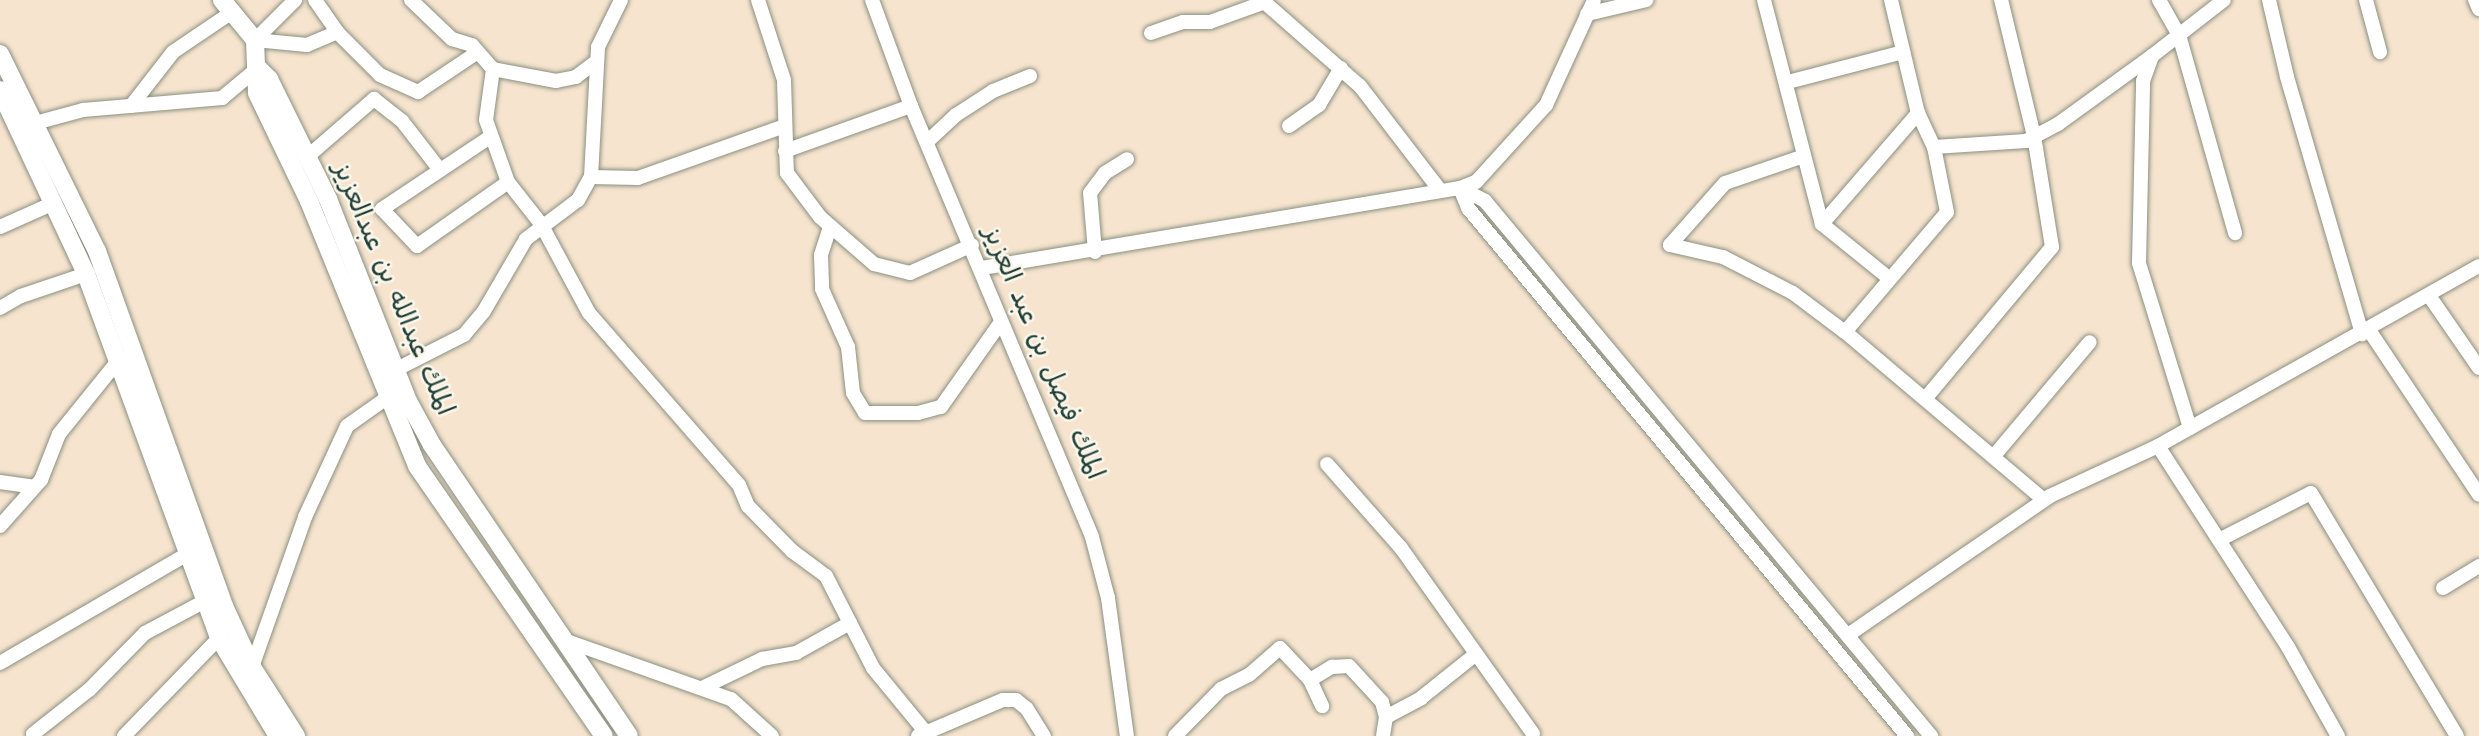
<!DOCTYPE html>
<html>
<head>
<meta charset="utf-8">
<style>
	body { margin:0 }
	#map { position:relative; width:2479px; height:736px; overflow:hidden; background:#f6e4ce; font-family:"Architects Daughter","Playpen Sans Arabic",sans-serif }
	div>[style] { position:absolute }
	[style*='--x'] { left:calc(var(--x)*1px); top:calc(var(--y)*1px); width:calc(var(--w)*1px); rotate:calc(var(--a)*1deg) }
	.roads { filter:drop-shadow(0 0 2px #8a9081) drop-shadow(0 0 2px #8a9081) }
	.minor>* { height:14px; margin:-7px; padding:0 7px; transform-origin:7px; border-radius:7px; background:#fff }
	.major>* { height:18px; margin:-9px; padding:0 9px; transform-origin:9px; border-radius:9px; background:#fff }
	span { translate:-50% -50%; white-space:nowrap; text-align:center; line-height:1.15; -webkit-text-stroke:5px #fbf7ec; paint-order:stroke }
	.street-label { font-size:26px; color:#1f3d34 }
</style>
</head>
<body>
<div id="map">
	<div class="roads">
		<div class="minor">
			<i style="--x:315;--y:0;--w:39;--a:55"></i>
			<i style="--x:411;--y:0;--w:57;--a:43.6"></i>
			<i style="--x:452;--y:39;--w:21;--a:17"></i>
			<i style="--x:472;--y:45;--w:32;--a:49"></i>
			<i style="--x:758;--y:0;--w:84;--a:72"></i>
			<i style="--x:784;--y:80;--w:93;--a:88.2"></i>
			<i style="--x:787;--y:173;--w:55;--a:53.1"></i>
			<i style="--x:820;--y:217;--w:72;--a:41"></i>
			<i style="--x:874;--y:264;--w:37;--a:14"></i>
			<i style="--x:910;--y:273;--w:68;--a:-24.3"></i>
			<i style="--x:872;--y:0;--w:113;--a:69.8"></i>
			<i style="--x:911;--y:106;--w:467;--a:67.2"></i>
			<i style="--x:1092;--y:537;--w:63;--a:75.3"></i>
			<i style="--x:1108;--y:598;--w:139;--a:82.2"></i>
			<i style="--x:1262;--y:0;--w:130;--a:41.3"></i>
			<i style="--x:1360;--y:86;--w:130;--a:52.5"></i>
			<i style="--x:1764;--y:0;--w:231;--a:75.5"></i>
			<i style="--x:1822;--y:224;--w:87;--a:39"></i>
			<i style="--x:1891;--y:0;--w:116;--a:76.6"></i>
			<i style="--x:1918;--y:113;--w:38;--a:65"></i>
			<i style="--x:2159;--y:0;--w:40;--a:60.3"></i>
			<i style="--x:2179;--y:35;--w:206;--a:74.2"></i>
			<i style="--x:2269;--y:0;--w:79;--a:76.8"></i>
			<i style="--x:2287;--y:77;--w:268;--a:73.7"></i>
			<i style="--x:2366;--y:0;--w:54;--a:74.9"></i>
			<i style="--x:2475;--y:0;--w:10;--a:66"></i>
			<i style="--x:1587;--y:14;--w:61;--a:-13.3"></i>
			<i style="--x:1151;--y:33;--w:34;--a:-19"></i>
			<i style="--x:1183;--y:22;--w:27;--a:0"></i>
			<i style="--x:1210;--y:22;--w:59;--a:-20"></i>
			<i style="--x:255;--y:40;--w:52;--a:5.5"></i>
			<i style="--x:307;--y:45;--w:33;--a:-23"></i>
			<i style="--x:337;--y:32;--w:61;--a:45"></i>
			<i style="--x:380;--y:75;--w:42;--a:24.1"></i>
			<i style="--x:418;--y:92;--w:72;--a:-33.7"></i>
			<i style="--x:255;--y:40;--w:57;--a:-45"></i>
			<i style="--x:597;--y:61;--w:26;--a:143"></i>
			<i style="--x:576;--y:77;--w:20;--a:169"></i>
			<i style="--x:556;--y:81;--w:64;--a:-169.2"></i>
			<i style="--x:493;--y:69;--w:51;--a:97.8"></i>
			<i style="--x:486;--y:120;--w:66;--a:70.5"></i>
			<i style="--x:508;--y:182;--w:53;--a:51.8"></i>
			<i style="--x:541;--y:224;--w:101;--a:61.7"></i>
			<i style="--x:589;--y:313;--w:228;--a:48.9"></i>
			<i style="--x:739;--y:485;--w:23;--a:67"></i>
			<i style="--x:748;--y:506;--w:63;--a:45.6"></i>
			<i style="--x:792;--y:551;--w:42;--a:36.3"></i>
			<i style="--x:826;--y:576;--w:103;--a:62.9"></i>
			<i style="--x:873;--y:668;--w:80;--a:50.6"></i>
			<i style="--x:1788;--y:82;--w:119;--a:-14.6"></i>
			<i style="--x:131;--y:106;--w:68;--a:-52.1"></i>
			<i style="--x:173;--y:52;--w:71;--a:-34.1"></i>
			<i style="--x:35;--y:123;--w:50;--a:-15.2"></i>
			<i style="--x:83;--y:110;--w:140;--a:-4.9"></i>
			<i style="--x:222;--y:98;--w:47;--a:-39.8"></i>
			<i style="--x:1289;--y:126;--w:37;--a:-35"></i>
			<i style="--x:1319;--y:105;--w:43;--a:-59.3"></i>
			<i style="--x:490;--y:137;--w:130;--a:146.3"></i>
			<i style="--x:382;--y:209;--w:51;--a:46.6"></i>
			<i style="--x:417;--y:246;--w:111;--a:-35.1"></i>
			<i style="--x:927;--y:142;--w:40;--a:-43"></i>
			<i style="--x:956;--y:115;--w:44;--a:-33"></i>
			<i style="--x:993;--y:91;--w:40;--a:-22"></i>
			<i style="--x:785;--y:151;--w:134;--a:-19.7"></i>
			<i style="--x:1804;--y:156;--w:83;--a:161.1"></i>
			<i style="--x:1725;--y:183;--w:83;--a:131.6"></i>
			<i style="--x:1670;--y:245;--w:54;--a:12.8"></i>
			<i style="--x:1723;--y:257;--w:79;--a:27.2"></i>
			<i style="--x:1793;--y:293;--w:65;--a:36.9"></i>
			<i style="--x:307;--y:157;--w:89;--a:-40.9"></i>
			<i style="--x:374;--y:99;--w:36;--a:38"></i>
			<i style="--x:402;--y:121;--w:62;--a:52.2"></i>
			<i style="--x:591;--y:177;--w:47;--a:1.2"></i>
			<i style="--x:638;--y:178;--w:153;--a:-19.5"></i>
			<i style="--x:1460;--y:188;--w:28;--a:27"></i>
			<i style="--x:1485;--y:201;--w:697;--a:50.18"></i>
			<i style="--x:1460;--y:188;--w:22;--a:68"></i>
			<i style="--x:1468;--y:208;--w:687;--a:50.26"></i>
			<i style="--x:1822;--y:224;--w:147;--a:-49.1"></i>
			<i style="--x:0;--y:227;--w:59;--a:-24"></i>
			<i style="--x:830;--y:227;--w:29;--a:108"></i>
			<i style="--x:821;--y:255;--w:34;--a:88"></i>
			<i style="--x:822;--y:289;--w:64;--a:65.9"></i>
			<i style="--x:848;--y:347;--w:46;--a:83.8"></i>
			<i style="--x:853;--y:393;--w:23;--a:59"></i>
			<i style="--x:865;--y:413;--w:53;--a:0"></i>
			<i style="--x:918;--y:413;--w:24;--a:-15"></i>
			<i style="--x:941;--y:407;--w:104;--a:-54.8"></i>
			<i style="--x:1095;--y:252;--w:59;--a:-94.8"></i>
			<i style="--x:1090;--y:193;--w:25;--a:-53"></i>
			<i style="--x:1105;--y:173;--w:26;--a:-32"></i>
			<i style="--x:982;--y:268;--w:485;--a:-9.5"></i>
			<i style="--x:1460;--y:188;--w:17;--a:-21"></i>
			<i style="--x:1476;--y:182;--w:104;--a:-47.7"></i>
			<i style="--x:1546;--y:105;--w:115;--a:-65.4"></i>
			<i style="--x:2430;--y:297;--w:86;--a:55.4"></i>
			<i style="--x:0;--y:308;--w:24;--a:-30"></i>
			<i style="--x:21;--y:296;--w:69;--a:-18.7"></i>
			<i style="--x:2369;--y:330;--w:198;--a:56.3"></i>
			<i style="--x:397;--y:369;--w:75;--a:-26.9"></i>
			<i style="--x:464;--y:335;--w:31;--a:-50"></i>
			<i style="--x:484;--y:311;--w:83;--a:-59.7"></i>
			<i style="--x:526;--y:239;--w:65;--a:-36.9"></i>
			<i style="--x:578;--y:200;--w:26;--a:-61"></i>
			<i style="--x:591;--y:177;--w:130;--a:-86.9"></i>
			<i style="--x:598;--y:47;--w:52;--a:-63.9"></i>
			<i style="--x:1925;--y:399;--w:198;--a:-50.1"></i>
			<i style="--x:2052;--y:247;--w:112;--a:-99.2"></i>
			<i style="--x:2034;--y:136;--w:140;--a:-103.6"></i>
			<i style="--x:2190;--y:428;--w:173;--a:-107.2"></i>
			<i style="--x:2139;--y:263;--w:182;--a:-88.7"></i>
			<i style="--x:2143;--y:81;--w:27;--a:-70"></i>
			<i style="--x:2152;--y:56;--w:91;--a:-37.9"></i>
			<i style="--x:2158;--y:446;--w:239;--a:57.1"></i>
			<i style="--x:2288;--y:647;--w:102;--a:60.7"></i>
			<i style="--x:1993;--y:457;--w:150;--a:-49.9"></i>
			<i style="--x:1327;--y:464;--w:112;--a:48.6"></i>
			<i style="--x:1401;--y:548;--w:228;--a:54.6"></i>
			<i style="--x:0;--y:482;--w:34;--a:8"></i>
			<i style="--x:2044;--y:500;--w:260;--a:-139.8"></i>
			<i style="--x:1845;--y:332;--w:157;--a:-49.6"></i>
			<i style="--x:1947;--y:212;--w:66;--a:-101.3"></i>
			<i style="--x:1934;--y:147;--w:92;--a:-3.7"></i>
			<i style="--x:2026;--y:141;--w:36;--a:-28"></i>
			<i style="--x:2058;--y:124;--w:116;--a:-35.9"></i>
			<i style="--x:0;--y:526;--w:62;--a:-48.3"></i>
			<i style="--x:41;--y:480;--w:49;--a:-68.6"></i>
			<i style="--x:59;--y:434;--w:94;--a:-51.1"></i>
			<i style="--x:2219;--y:540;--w:103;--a:-27.1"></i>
			<i style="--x:2311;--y:493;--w:283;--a:59"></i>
			<i style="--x:2443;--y:588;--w:42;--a:-31.4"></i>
			<i style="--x:1848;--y:635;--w:245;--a:-34.5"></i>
			<i style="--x:2050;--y:496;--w:119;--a:-24.8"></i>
			<i style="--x:2158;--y:446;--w:368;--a:-29.3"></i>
			<i style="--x:564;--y:640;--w:177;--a:19.5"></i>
			<i style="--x:731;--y:699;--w:55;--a:42.1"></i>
			<i style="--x:0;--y:663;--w:216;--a:-30.2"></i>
			<i style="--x:252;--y:667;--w:159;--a:-70.5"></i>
			<i style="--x:305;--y:517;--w:100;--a:-65.2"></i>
			<i style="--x:347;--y:426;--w:50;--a:-35.3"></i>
			<i style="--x:1310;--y:680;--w:26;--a:-31"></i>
			<i style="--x:1332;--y:667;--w:17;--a:-3"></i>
			<i style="--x:1349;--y:666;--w:49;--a:47.5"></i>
			<i style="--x:1382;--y:702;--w:16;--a:75"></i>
			<i style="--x:1386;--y:717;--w:19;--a:99"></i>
			<i style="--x:702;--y:688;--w:67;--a:-25.8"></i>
			<i style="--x:762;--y:659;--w:35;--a:-10"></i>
			<i style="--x:796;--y:653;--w:62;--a:-29.1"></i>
			<i style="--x:1386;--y:717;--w:40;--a:-28"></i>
			<i style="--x:1421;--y:698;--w:70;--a:-38.7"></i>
			<i style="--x:33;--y:734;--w:71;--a:-38.2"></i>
			<i style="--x:89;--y:690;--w:80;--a:-45.5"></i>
			<i style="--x:145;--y:633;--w:68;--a:-28.1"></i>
			<i style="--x:124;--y:736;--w:136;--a:-45.9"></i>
			<i style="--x:918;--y:736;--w:92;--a:-23"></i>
			<i style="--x:1003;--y:700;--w:13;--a:0"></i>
			<i style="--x:1016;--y:700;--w:14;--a:39"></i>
			<i style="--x:1027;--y:709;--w:32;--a:58"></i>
			<i style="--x:1175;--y:736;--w:66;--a:-45.6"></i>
			<i style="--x:1221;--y:689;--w:31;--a:-27"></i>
			<i style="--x:1249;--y:675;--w:41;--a:-41.1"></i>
			<i style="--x:1280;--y:648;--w:44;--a:46.8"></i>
			<i style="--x:1310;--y:680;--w:29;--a:65"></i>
		</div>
		<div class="major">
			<i style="--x:222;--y:0;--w:52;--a:50.5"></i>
			<i style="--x:255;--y:40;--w:53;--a:87.8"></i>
			<i style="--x:257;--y:93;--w:120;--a:64.3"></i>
			<i style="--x:309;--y:201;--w:286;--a:67.8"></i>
			<i style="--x:417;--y:466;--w:328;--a:55.3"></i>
			<i style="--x:0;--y:54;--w:220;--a:63.8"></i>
			<i style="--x:97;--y:251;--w:377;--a:70.3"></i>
			<i style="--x:224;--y:606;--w:67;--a:65.3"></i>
			<i style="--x:252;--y:667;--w:82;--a:57.5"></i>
			<i style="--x:258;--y:68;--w:16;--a:45"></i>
			<i style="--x:269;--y:79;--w:134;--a:63.8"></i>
			<i style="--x:328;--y:199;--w:217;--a:68.4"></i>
			<i style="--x:408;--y:401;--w:50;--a:61.4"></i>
			<i style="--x:432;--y:445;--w:351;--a:55.9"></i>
			<i style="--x:0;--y:90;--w:203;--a:64.9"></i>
			<i style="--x:86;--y:274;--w:388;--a:69.9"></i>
			<i style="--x:219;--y:638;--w:114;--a:59"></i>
		</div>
	</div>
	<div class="street-label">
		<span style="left:393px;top:289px;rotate:67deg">الملك عبدالله بن عبدالعزيز</span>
		<span style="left:1043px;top:353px;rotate:67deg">الملك فيصل بن عبد العزيز</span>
	</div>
</div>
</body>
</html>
